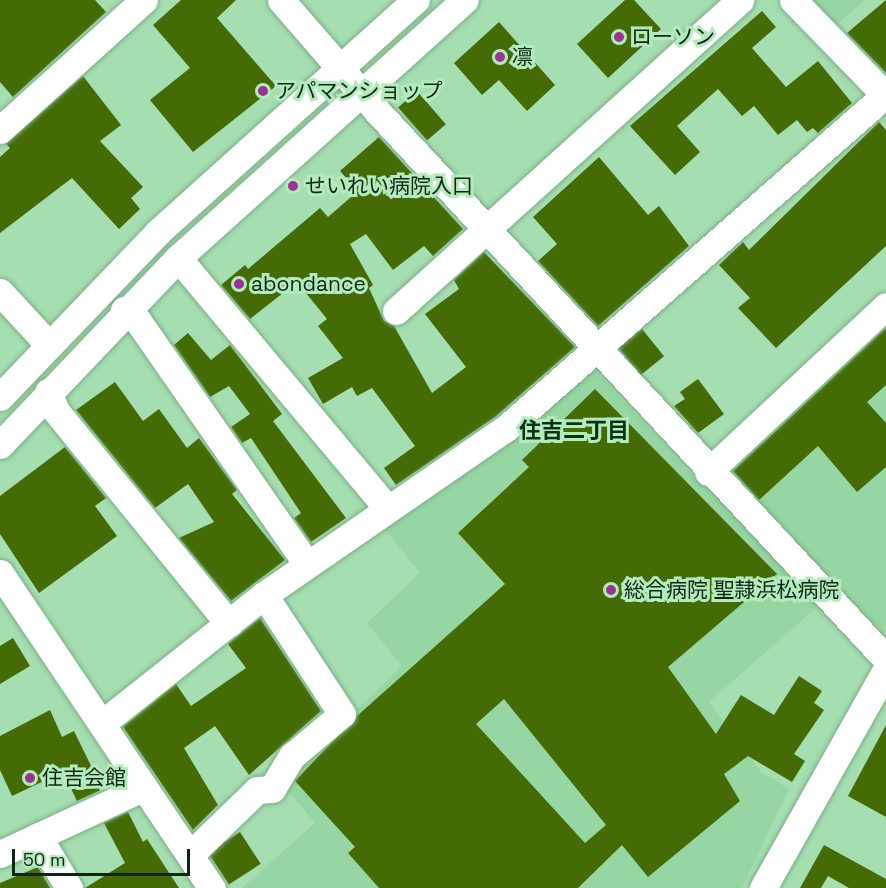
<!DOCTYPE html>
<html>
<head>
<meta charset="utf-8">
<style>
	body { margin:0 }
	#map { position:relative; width:886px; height:888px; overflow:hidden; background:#a5deb0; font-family:"Space Grotesk","Noto Sans JP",sans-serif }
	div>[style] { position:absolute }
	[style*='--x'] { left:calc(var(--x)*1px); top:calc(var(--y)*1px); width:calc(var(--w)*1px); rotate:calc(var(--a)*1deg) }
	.built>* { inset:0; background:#96d6a3 }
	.building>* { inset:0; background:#446b04; transform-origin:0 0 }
	.roads { filter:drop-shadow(0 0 2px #78af84) drop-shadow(0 0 2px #78af84) }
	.minor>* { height:27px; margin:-13.5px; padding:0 13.5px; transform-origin:13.5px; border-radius:13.5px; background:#fff }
	.dots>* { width:16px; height:16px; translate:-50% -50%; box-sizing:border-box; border:3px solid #b2ecbd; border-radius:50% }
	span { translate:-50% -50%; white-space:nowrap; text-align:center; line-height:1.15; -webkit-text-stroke:6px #b2ecbd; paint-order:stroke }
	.poi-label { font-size:21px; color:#102615 }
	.left { translate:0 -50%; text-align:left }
	.neighbourhood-label { font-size:22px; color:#073216; font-weight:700 }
	.scale { position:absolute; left:12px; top:849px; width:178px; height:27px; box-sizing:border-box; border:3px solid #102615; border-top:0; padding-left:8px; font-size:18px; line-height:21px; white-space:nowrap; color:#102615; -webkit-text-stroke:4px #b2ecbd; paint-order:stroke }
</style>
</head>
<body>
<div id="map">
	<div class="built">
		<i style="clip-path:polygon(812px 0,865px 0,835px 26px)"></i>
		<i style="clip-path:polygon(886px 311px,886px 626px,883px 633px,824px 573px,817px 607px,709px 702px,761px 772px,789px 789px,742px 888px,242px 888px,315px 823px,282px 783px,402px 666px,367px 623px,420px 573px,382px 526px,592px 367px,702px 486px)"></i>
	</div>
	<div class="building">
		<i style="clip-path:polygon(0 0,95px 0,106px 12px,13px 97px,0 82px)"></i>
		<i style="clip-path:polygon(181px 0,236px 0,217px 18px,276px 86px,193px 152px,150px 100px,190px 68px,153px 25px)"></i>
		<i style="clip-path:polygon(625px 0,634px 0,661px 29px,608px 78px,577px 44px)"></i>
		<i style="clip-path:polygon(886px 0,886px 73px,847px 33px)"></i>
		<i style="clip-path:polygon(762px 11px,776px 27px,752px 48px,786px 87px,818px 61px,852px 103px,818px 133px,813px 128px,807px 132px,797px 120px,778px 135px,754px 106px,742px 116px,718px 89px,677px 126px,700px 152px,675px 175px,630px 126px)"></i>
		<i style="clip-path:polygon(499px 22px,555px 85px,527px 111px,499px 80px,482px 95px,454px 63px)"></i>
		<i style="clip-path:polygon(83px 76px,121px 125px,100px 141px,143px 187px,131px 198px,140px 209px,119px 229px,72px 178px,0 233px,0 157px,10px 148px,6px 144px)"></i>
		<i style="left:417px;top:91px;width:44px;height:25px;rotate:49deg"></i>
		<i style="clip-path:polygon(879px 122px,886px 130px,886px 246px,776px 348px,738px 308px,750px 298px,719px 265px,743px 242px,749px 250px)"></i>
		<i style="clip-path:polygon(379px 137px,463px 229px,433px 256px,424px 246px,393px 270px,366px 234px,350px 244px,373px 285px,369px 288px,384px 321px,394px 326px,432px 393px,466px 367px,425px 314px,459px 289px,454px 280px,484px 252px,575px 347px,495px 417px,396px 485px,384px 468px,415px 446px,372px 388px,357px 396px,352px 387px,323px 404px,308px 378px,343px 358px,318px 326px,327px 319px,297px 282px,250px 319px,221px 285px,245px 265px,248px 269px,320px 208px,328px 217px,358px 191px,340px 171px)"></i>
		<i style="clip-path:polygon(599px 157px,648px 215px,659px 206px,689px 246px,598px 326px,538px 261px,557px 244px,533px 217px)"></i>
		<i style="clip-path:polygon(886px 328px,886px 385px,867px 402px,886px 423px,886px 467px,857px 492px,818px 446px,759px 500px,733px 471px)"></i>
		<i style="left:642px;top:329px;width:35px;height:30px;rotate:51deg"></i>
		<i style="clip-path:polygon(188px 333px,211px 360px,230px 345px,282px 414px,273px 421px,346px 518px,311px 542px,294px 518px,301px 513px,251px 438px,242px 443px,231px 427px,250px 414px,229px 386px,210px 397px,174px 345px)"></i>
		<i style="clip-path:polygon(698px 379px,724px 414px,698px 433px,674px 406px,685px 399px,680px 392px)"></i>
		<i style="clip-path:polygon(115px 382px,143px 421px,159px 409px,187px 448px,199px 438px,237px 490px,232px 494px,285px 560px,231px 601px,179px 538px,214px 522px,188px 484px,155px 508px,76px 410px)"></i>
		<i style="clip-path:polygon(evenodd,595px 389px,777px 574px,668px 667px,716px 734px,741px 695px,774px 715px,799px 676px,822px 691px,814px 703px,824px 710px,794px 754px,805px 761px,792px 782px,748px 756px,724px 774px,740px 801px,648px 877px,622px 845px,578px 888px,379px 888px,348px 853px,355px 847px,295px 781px,357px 716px,505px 584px,458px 533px,529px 467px,522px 460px,595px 389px,504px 699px,606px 825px,585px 843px,476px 724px,504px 699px)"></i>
		<i style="clip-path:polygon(65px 447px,106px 498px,95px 506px,117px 536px,39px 593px,0 534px,0 496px)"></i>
		<i style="clip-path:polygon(260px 618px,321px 711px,249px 775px,215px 726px,184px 748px,218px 805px,193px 830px,123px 727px,176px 684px,191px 706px,246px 668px,228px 644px)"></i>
		<i style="clip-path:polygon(13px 638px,30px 666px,0 684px,0 646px)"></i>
		<i style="clip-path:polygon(50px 710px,62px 737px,74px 731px,97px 778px,108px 772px,114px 784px,77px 801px,63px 772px,12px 796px,0 770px,0 736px)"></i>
		<i style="clip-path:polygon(886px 725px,886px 817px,848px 796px)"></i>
		<i style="clip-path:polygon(128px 812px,143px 842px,147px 839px,179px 888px,85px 888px,125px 863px,104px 823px)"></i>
		<i style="left:240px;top:832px;width:38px;height:38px;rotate:57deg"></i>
		<i style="clip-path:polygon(824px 845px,886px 879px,886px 888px,849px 888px,828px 876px,821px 888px,800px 888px)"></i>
		<i style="clip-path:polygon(38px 867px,50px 888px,0 888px,0 883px)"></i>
	</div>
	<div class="roads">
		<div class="minor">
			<i style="--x:281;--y:0;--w:147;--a:49.1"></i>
			<i style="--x:377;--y:111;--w:748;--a:47.11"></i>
			<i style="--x:793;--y:0;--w:134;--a:45.9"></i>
			<i style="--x:0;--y:130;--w:194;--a:-42.1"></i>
			<i style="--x:178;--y:258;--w:324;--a:50.1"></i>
			<i style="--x:0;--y:292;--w:71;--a:47.3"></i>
			<i style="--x:124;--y:310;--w:18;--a:38"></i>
			<i style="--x:138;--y:321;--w:296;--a:55.2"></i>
			<i style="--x:396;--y:311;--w:464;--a:-42.1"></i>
			<i style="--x:48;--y:392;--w:21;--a:67"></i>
			<i style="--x:56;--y:411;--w:274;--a:50.9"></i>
			<i style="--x:0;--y:397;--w:228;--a:-46.2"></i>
			<i style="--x:158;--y:232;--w:347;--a:-42"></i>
			<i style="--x:0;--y:445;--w:258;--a:-46.4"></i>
			<i style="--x:178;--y:258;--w:386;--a:-42"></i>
			<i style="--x:708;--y:472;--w:243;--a:-43"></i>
			<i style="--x:0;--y:573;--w:380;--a:56.1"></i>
			<i style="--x:105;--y:721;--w:203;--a:-38.4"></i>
			<i style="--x:264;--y:595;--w:293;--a:-34.6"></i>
			<i style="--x:505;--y:429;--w:507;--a:-41.32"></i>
			<i style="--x:38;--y:836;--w:61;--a:59.2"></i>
			<i style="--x:0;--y:854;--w:157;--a:-24.9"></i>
			<i style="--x:190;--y:855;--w:93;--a:-44.1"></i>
			<i style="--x:257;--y:790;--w:15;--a:-4"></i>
			<i style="--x:272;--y:789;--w:39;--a:-59"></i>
			<i style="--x:292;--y:756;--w:65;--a:-40"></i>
			<i style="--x:342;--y:714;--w:142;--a:-123.2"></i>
			<i style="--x:763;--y:888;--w:250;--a:-60.6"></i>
		</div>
	</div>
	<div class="dots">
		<i style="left:619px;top:37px;background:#9b3395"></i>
		<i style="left:500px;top:57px;background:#9b3395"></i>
		<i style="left:263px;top:91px;background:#9b3395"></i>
		<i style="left:293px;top:186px;background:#9b3395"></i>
		<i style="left:239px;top:284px;background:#9b3395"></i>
		<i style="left:611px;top:590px;background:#9b3395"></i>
		<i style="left:30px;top:778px;background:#9b3395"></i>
	</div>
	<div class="poi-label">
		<span class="left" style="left:631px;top:37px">ローソン</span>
		<span class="left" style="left:512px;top:57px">凛</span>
		<span class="left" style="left:275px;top:91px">アパマンショップ</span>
		<span class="left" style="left:305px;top:186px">せいれい病院入口</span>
		<span class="left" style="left:251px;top:284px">abondance</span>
		<span class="left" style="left:624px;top:590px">総合病院 聖隷浜松病院</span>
		<span class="left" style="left:42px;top:778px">住吉会館</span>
	</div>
	<div class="neighbourhood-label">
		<span style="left:574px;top:431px">住吉二丁目</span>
	</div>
	<div class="scale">50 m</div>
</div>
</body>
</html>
